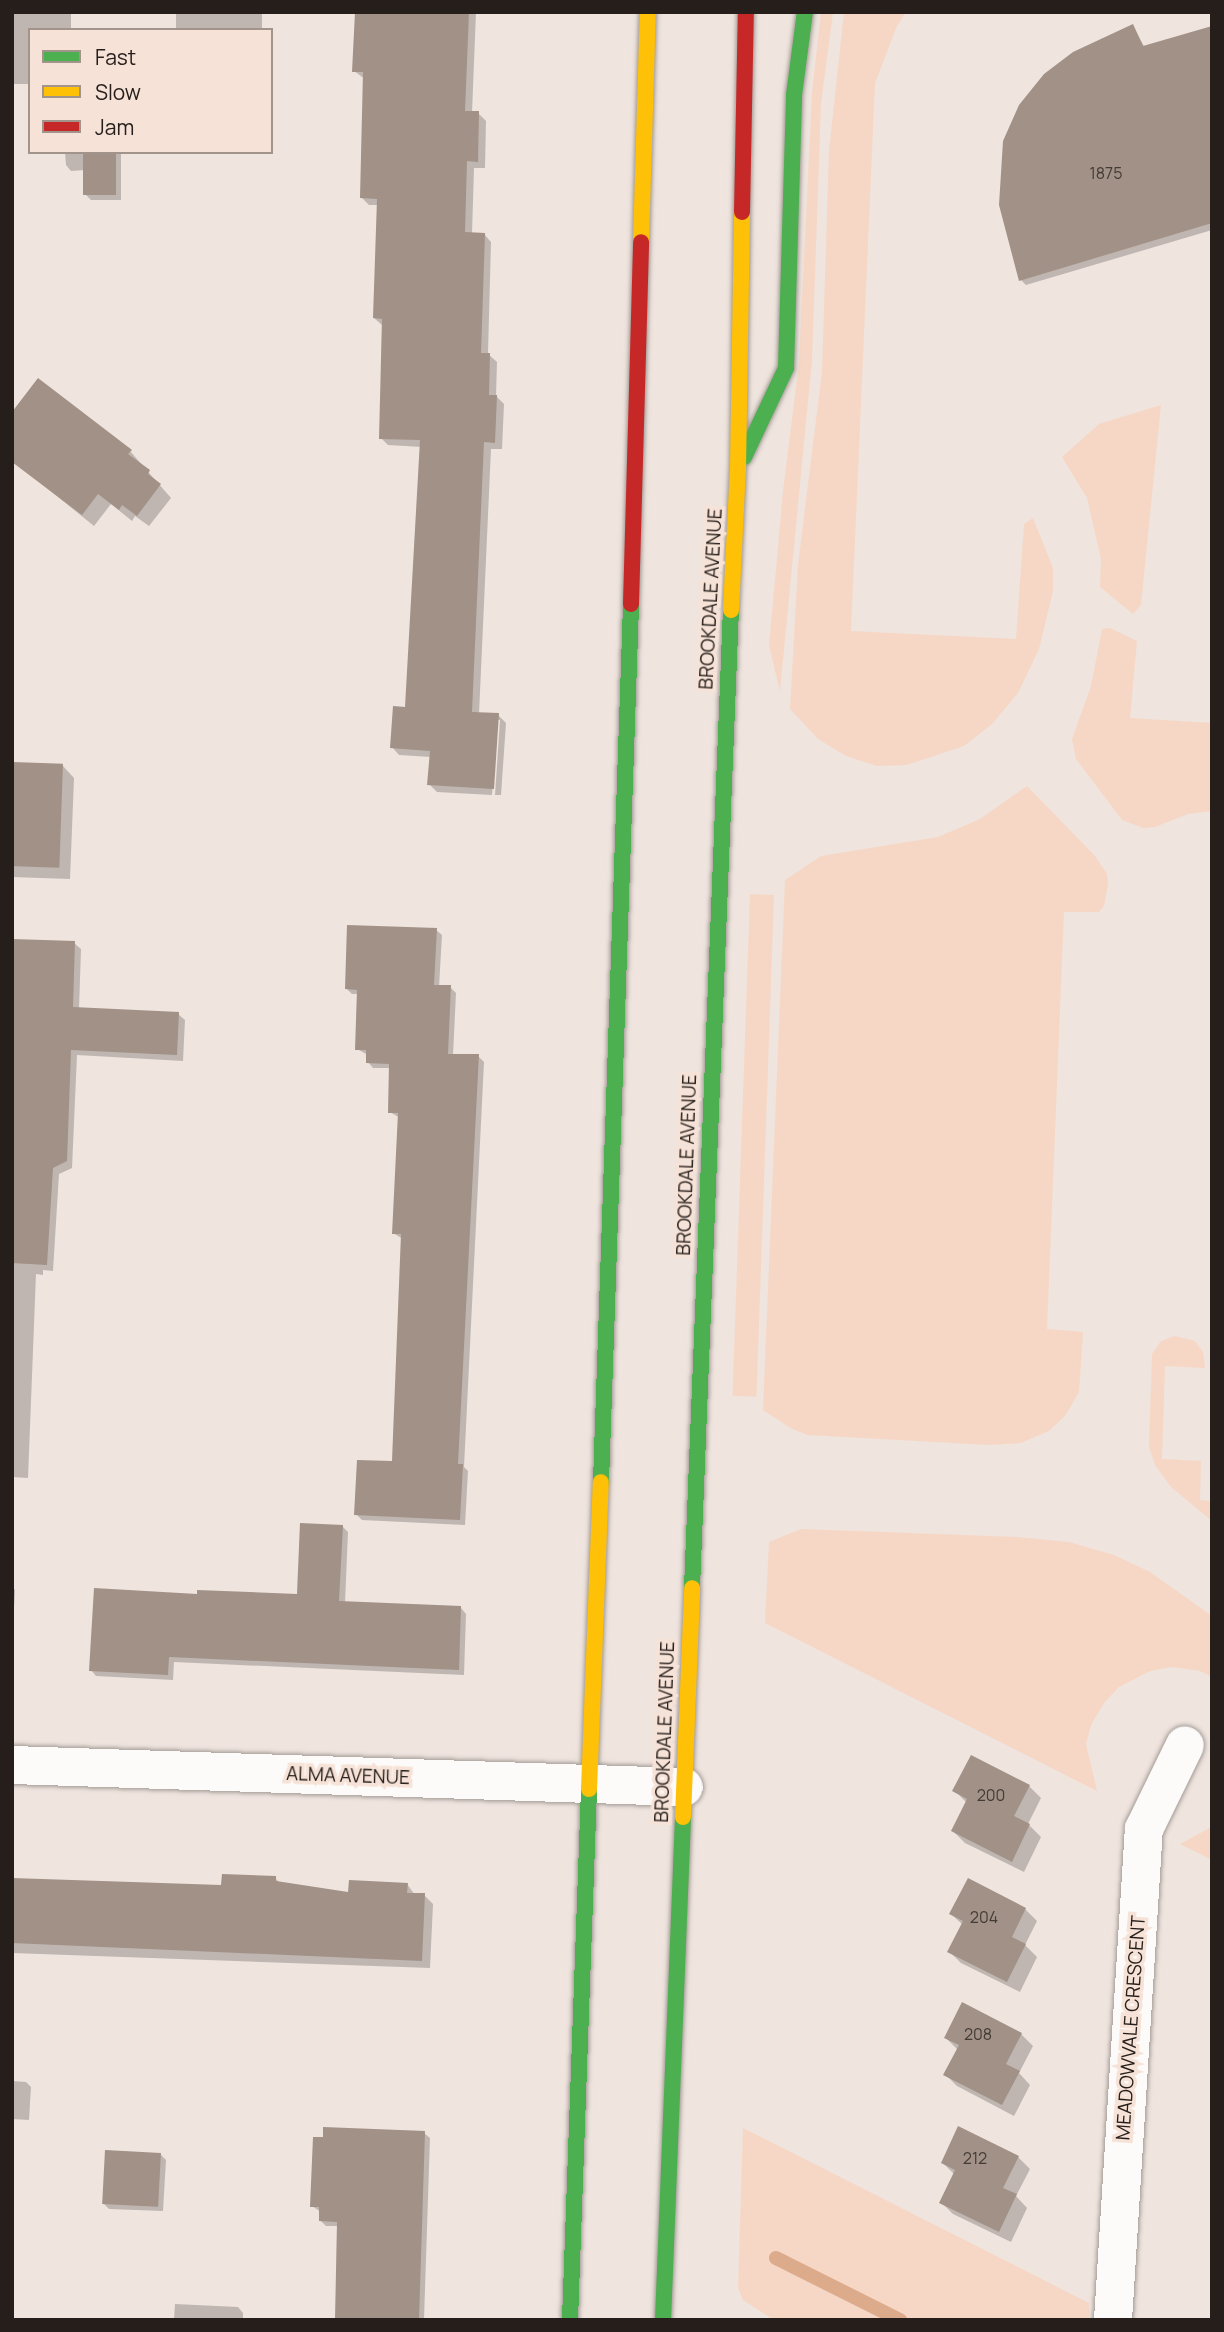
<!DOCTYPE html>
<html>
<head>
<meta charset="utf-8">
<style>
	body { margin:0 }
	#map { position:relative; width:1224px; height:2332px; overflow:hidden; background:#efe4de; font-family:Manrope,sans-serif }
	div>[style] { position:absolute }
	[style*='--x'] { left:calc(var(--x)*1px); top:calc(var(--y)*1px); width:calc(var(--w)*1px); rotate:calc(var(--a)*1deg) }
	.green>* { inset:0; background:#f6d7c5; transform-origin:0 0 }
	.shadow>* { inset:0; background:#0003; transform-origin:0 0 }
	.stream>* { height:14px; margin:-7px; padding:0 7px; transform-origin:7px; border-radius:7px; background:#dcab8c }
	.building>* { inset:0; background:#a19187; transform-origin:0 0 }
	.roads { filter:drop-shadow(0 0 2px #a39b96) drop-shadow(0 0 2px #a39b96) }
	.street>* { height:38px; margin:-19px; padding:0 19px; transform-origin:19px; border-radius:19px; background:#fdfbfa }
	.fast>* { height:16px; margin:-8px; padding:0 8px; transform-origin:8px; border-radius:8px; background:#4caf50 }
	.slow>* { height:16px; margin:-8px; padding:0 8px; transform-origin:8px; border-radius:8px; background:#ffc107 }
	.jam>* { height:16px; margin:-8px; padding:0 8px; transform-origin:8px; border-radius:8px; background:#c62828 }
	span { translate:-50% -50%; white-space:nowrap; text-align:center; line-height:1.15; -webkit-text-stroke:7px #f6e2d7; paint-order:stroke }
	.number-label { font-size:16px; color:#443b35 }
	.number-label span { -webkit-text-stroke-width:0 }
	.street-label { font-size:19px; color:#251e1a }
	.frame { position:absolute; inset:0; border:14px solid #251e1a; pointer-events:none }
	.legend { position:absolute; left:28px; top:28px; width:245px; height:126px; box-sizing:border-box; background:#f6e2d7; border:2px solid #a2948b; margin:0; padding:9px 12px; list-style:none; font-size:21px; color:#251e1a }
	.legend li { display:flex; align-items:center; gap:14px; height:35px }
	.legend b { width:35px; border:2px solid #a2948b }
</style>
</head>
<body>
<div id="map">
	<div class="green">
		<i style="clip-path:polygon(821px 12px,833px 12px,821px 104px,812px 360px,780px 691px,769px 646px,783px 491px,799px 363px,812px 92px)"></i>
		<i style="clip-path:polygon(844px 12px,906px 12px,897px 26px,875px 83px,851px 631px,1016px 639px,1024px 524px,1033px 518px,1053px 568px,1053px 591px,1039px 649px,1018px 693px,992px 724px,964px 746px,907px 765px,877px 766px,846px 756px,818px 739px,790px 709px,798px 565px,822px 372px,829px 151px)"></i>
		<i style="clip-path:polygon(1161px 405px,1141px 605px,1133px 614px,1100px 587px,1101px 559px,1087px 498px,1062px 457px,1099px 424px)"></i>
		<i style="clip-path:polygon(1110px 628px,1137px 641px,1130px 718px,1212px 723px,1212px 811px,1188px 814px,1155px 827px,1143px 828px,1122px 820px,1076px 759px,1072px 739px,1091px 686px,1102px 629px)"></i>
		<i style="clip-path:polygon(1027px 786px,1095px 856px,1107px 874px,1108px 883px,1104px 906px,1099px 912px,1064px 912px,1047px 1329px,1083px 1332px,1079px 1392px,1065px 1416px,1049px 1431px,1021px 1443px,989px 1445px,808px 1435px,792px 1429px,763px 1410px,785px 880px,821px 856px,938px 837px,980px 819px)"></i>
		<i style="left:774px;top:895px;width:502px;height:24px;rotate:92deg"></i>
		<i style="clip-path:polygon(1175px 1336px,1195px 1341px,1203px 1352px,1205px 1368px,1165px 1366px,1162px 1459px,1201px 1461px,1200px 1500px,1212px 1501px,1212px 1521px,1171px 1487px,1155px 1465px,1149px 1447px,1152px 1354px,1161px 1341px)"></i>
		<i style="clip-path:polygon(801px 1529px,1017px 1537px,1069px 1542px,1114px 1555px,1150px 1572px,1212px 1616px,1212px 1677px,1200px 1671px,1172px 1667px,1150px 1671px,1119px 1687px,1104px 1703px,1091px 1725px,1086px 1744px,1097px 1791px,765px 1623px,769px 1542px)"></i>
		<i style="clip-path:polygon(1212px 1827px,1212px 1860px,1180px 1844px,1206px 1830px)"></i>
		<i style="clip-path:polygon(743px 2128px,1089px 2303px,1089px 2320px,774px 2320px,743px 2300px,738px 2288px)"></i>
	</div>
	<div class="shadow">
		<i style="clip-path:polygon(12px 12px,71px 12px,71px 30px,30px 30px,30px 84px,12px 84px)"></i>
		<i style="left:176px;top:12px;width:86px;height:18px"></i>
		<i style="clip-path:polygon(357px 12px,476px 12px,472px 113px,478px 113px,486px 121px,485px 168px,474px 168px,472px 234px,484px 234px,491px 242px,488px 354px,497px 362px,496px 396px,504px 404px,502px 449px,491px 449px,479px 714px,498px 715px,506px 723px,501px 795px,495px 795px,500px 720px,497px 720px,492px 795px,437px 792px,429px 784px,431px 757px,399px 755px,392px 747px,407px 709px,422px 447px,388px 445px,381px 438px,382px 325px,374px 318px,378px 205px,369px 205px,361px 197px,365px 79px,354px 71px)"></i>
		<i style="clip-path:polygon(1133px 26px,1145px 48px,1212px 28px,1212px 230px,1026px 285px,1021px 280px)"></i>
		<i style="clip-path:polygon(65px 152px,121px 152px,121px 200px,91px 200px,85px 194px,85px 170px,71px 171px,66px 165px)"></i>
		<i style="clip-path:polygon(130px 451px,171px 498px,149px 526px,135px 516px,132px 521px,111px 504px,94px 526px,12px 460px)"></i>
		<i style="clip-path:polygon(12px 763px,63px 766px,74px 778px,70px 879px,12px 877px)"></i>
		<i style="clip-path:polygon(436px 930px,442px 935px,439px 987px,450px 987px,456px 993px,453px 1055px,478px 1056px,484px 1062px,464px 1467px,468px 1471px,465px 1525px,362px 1520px,356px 1514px,393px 1463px,403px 1239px,393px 1233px,400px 1118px,390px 1112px,391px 1068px,373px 1068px,368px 1062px,368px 1055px,357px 1049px,359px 994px,352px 994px,346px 988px)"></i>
		<i style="clip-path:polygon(12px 941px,74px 943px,81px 949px,79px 1009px,178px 1014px,185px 1020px,183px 1061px,77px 1055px,72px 1168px,59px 1174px,53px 1271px,43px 1270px,43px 1275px,36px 1274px,28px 1478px,12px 1477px)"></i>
		<i style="clip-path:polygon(342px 1526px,348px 1532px,345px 1603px,461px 1608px,466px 1614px,464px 1675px,174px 1662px,173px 1680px,96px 1676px,91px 1670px,198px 1595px,299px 1596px)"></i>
		<i style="clip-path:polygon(12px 1587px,15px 1590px,12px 1646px)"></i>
		<i style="clip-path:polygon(1029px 1786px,1041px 1798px,1028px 1824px,1041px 1837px,1024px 1872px,965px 1843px,953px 1831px,967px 1803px,955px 1791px)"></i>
		<i style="clip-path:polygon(275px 1878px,280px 1883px,350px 1894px,407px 1884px,415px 1895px,424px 1895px,433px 1904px,430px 1968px,12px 1953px,12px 1879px,223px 1887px)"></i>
		<i style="clip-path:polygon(968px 1880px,1025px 1909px,1037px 1921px,1025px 1945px,1037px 1957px,1020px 1992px,961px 1963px,949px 1951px,963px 1925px,951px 1914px)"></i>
		<i style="clip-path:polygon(1021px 2034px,1033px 2046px,1019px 2073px,1030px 2085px,1014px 2116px,957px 2086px,945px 2074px,958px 2050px,946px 2038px)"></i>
		<i style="clip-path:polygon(12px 2081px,26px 2082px,31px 2087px,29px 2120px,12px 2119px)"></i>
		<i style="clip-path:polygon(424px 2133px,430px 2138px,424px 2320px,336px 2320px,339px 2226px,326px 2226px,320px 2220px,321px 2212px,312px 2206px,324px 2139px)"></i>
		<i style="clip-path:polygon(160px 2154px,166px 2160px,163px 2211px,109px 2209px,103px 2203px)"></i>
		<i style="clip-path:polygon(1018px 2157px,1030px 2169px,1016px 2196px,1027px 2208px,1011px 2242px,953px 2214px,941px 2202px,955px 2175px,943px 2163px)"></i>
		<i style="clip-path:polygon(175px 2304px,238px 2307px,243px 2313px,243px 2320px,174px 2320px)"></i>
	</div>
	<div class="stream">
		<i style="--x:776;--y:2258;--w:139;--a:26.6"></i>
	</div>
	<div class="building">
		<i style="clip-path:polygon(355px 12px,469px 12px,465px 111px,479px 111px,478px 162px,467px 161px,465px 232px,485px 233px,481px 353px,490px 353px,489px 395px,497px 395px,495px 443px,484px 442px,472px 712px,499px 713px,494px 789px,427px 785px,430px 751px,390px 748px,393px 706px,405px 707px,420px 440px,379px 439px,382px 319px,373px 318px,377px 199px,360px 198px,363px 72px,352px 72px)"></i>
		<i style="clip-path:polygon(1133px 24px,1143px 46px,1212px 26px,1212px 223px,1019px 281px,999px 205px,1003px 141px,1019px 105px,1044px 74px,1073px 52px)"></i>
		<i style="left:83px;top:152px;width:33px;height:43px"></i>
		<i style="clip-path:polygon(38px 378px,132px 450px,128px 454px,150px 470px,148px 474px,161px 484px,137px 516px,122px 505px,119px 510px,98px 494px,82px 515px,12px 462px,12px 412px)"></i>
		<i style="left:12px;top:762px;width:51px;height:104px;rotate:2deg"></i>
		<i style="clip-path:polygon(347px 925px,437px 928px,434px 985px,451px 985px,448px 1054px,479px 1054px,458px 1464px,463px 1464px,460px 1520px,354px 1515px,357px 1460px,392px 1461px,401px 1234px,392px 1234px,398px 1113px,388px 1113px,389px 1064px,366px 1063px,366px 1050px,355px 1050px,357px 990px,345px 989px)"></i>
		<i style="clip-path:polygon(12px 939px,75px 941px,73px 1007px,179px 1012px,177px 1055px,71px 1050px,67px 1161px,53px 1168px,47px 1265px,12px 1263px)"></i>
		<i style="clip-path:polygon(300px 1523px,343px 1525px,339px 1601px,461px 1606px,459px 1670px,169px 1657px,168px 1675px,89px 1671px,94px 1588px,197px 1594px,197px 1590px,297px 1594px)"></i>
		<i style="clip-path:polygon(971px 1755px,1030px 1785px,1014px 1816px,1030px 1824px,1012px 1862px,951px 1831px,967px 1799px,952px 1791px)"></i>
		<i style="clip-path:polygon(222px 1874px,276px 1876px,276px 1881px,348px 1892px,349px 1880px,408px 1883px,407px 1893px,425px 1893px,422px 1961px,12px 1943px,12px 1878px,221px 1885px)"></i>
		<i style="clip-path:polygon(968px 1878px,1026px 1908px,1012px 1937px,1026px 1944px,1007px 1982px,947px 1952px,963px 1921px,949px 1914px)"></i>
		<i style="clip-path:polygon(962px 2002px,1022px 2033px,1006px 2064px,1020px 2071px,1002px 2105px,943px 2075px,959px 2045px,944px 2038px)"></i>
		<i style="clip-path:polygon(958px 2126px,1019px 2156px,1003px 2188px,1017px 2194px,999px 2232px,939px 2203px,955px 2170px,941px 2163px)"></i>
		<i style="clip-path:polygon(323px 2127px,425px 2131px,419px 2320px,335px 2320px,337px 2222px,319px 2221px,319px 2207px,310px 2207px,313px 2137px,323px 2137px)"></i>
		<i style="left:105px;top:2150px;width:56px;height:54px;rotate:3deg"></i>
	</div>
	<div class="roads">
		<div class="street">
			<i style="--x:12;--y:1765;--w:672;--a:1.88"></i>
			<i style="--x:1113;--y:2320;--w:492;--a:-86.4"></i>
			<i style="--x:1144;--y:1829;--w:93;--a:-64"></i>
		</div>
		<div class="fast">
			<i style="--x:744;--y:457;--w:98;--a:-64.7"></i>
			<i style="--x:786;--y:368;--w:273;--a:-88.3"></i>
			<i style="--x:794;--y:95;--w:84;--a:-82.5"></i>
			<i style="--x:601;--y:1482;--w:879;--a:-88.04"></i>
			<i style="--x:692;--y:1588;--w:979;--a:-87.72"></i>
			<i style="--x:570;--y:2320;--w:531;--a:-87.95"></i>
			<i style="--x:663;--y:2320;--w:503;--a:-87.72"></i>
		</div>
		<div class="slow">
			<i style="--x:641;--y:242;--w:230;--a:-88.3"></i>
			<i style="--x:731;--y:610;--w:142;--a:-87.2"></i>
			<i style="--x:738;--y:468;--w:256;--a:-89.1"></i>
			<i style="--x:589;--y:1789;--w:307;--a:-87.8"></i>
			<i style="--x:683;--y:1817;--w:229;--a:-87.7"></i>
		</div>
		<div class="jam">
			<i style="--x:742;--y:212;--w:200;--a:-88.9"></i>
			<i style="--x:631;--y:604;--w:362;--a:-88.4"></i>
		</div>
	</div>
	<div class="number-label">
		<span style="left:1106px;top:173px">1875</span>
		<span style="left:991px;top:1795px">200</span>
		<span style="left:984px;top:1917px">204</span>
		<span style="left:978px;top:2034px">208</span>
		<span style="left:975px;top:2158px">212</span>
	</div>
	<div class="street-label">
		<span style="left:711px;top:599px;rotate:-87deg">BROOKDALE AVENUE</span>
		<span style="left:687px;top:1165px;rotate:-88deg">BROOKDALE AVENUE</span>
		<span style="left:665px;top:1732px;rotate:-88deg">BROOKDALE AVENUE</span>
		<span style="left:348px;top:1776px;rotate:2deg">ALMA AVENUE</span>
		<span style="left:1131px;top:2028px;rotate:-86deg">MEADOWVALE CRESCENT</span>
	</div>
	<div class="frame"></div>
	<ul class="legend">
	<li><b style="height:9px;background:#4caf50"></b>Fast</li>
	<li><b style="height:9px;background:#ffc107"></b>Slow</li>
	<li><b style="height:9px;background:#c62828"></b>Jam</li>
	</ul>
</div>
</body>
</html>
